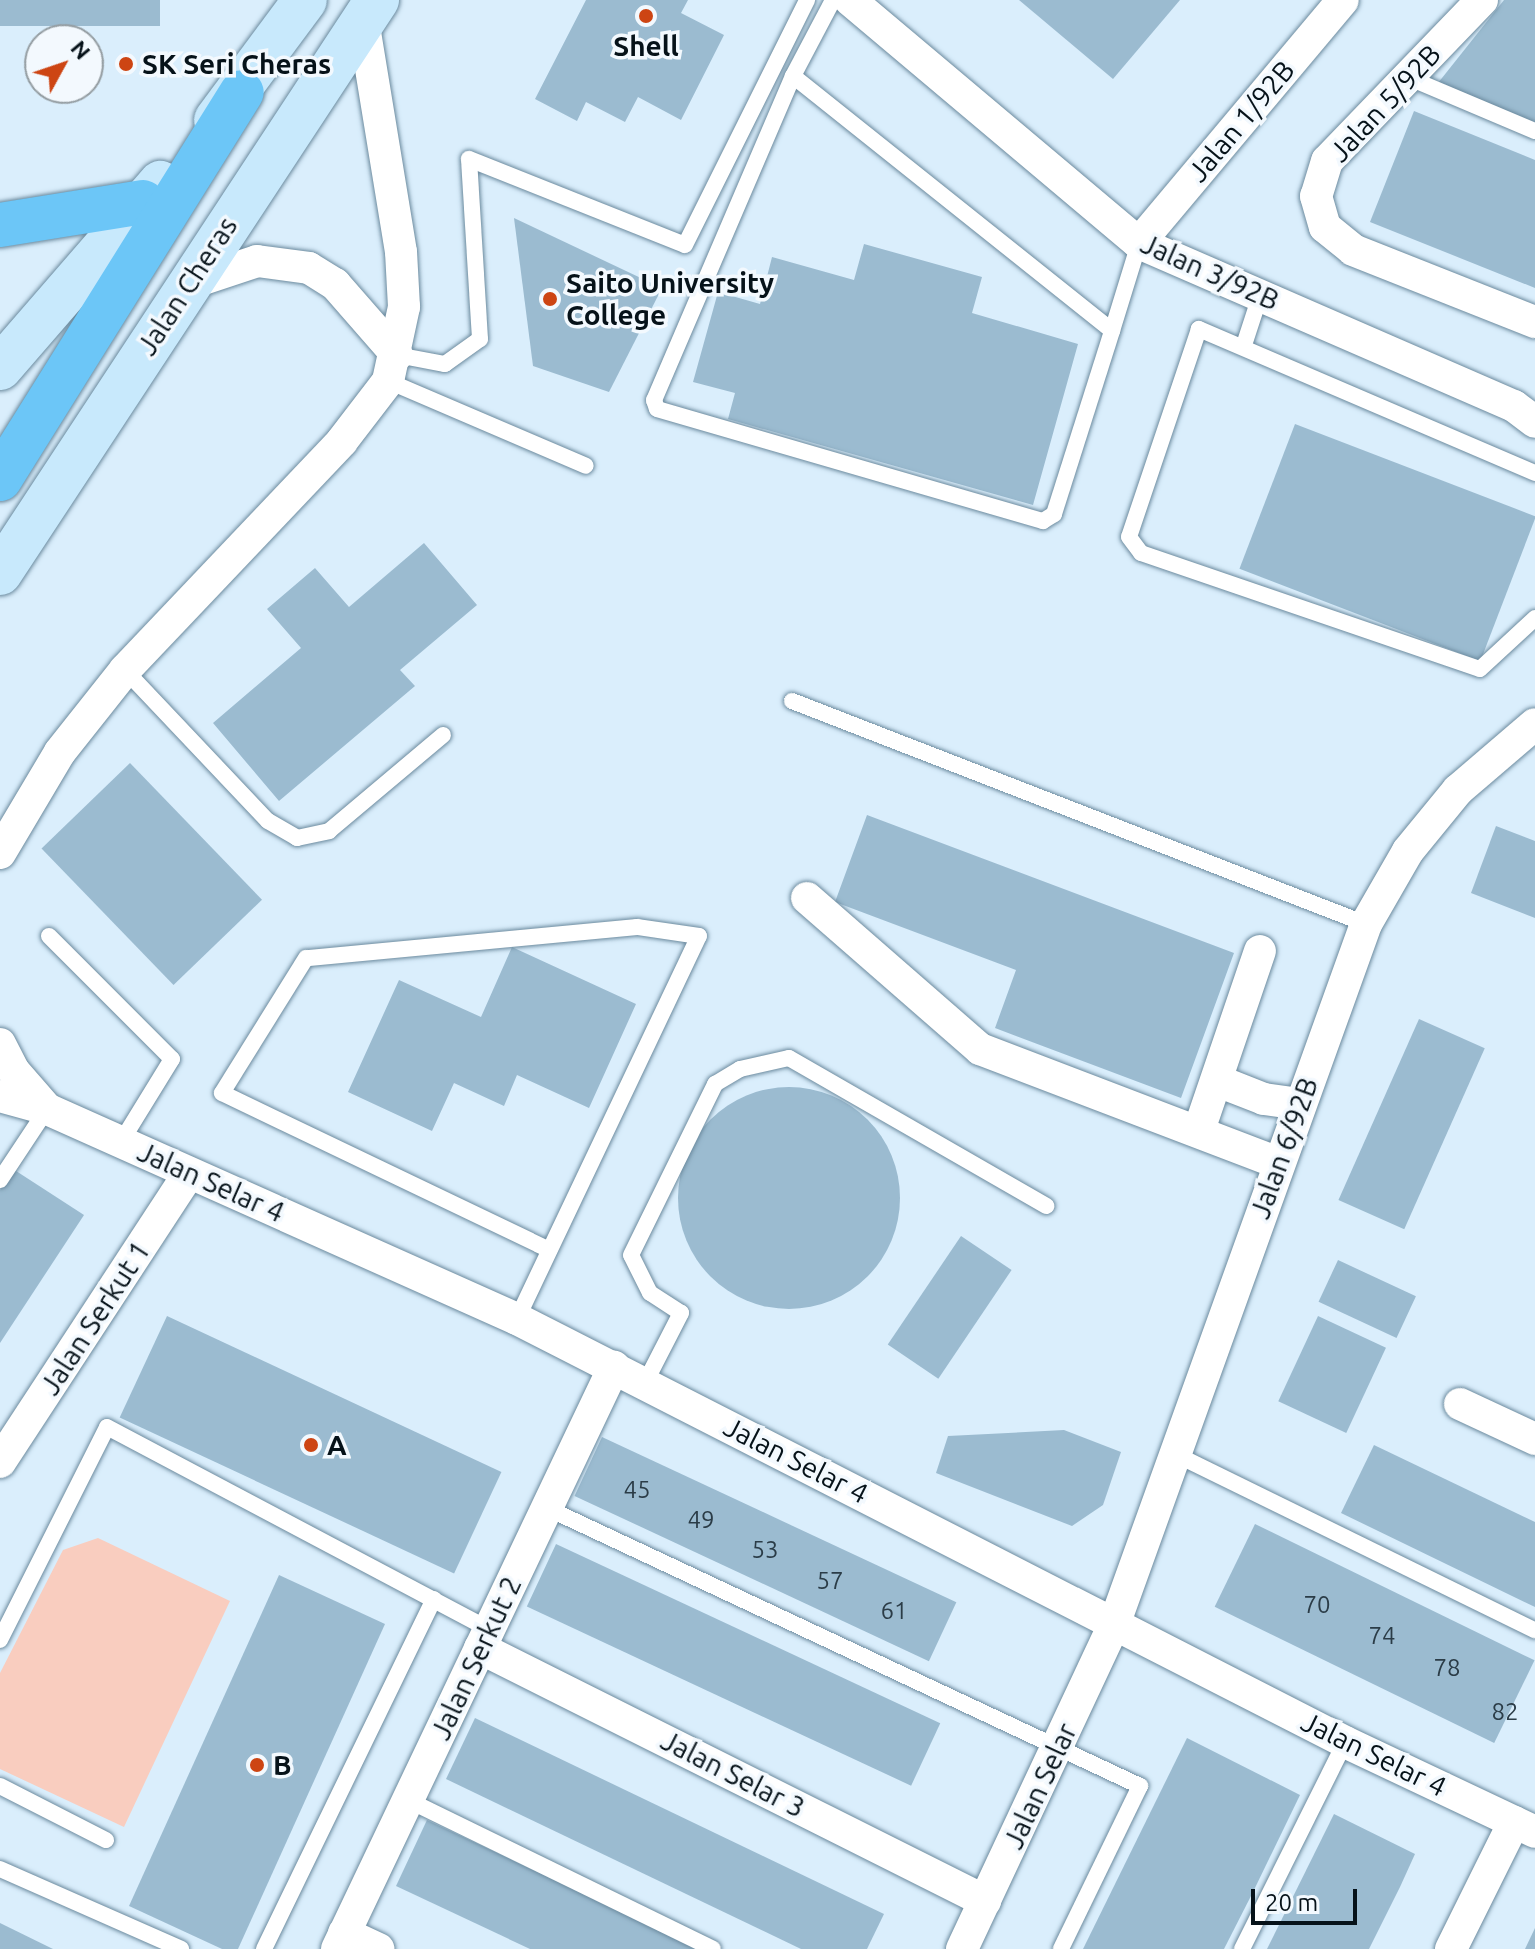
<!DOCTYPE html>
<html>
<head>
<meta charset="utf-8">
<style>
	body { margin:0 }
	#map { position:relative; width:1535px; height:1949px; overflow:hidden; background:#daeefc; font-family:Ubuntu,sans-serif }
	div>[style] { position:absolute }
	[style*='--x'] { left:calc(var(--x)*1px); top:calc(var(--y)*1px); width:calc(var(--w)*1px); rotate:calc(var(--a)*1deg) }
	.green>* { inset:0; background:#f9cdbf }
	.building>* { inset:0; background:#9bbbd0; transform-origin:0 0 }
	.round { border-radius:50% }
	.roads { filter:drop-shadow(0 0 2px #6b8a9e) drop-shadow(0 0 2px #6b8a9e) }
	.service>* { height:16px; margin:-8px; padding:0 8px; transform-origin:8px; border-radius:8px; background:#fff }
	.minor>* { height:32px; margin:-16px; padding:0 16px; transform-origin:16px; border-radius:16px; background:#fff }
	.secondary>* { height:44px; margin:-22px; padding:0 22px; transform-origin:22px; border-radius:22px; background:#c8e9fc }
	.trunk>* { height:44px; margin:-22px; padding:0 22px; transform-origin:22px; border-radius:22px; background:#6cc6f7 }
	.dots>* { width:22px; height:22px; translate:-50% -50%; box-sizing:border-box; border:4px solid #f3f9fe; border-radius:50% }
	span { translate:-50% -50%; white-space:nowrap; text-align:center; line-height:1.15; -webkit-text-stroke:7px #f3f9fe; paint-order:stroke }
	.number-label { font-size:24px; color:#2b3c47 }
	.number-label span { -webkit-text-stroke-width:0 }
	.poi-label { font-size:28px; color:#061219; font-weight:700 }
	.left { translate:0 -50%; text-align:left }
	.street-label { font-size:28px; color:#061219 }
	.north { position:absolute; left:24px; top:24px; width:80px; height:80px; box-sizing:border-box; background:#f3f9fe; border:2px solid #949da2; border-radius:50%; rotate:50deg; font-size:22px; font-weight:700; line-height:32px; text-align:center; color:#061219 }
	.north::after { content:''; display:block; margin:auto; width:28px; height:36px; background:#cd4513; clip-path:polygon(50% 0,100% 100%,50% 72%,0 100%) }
	.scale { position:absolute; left:1251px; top:1889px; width:106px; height:36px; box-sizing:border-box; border:4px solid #061219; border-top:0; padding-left:10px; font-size:24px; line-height:28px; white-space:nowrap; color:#061219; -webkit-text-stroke:6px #f3f9fe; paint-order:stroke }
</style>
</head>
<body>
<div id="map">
	<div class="green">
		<i style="clip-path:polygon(98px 1538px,230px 1601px,124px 1827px,0 1769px,0 1673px,63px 1550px)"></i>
	</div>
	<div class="building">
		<i style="left:0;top:0;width:160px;height:26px"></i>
		<i style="clip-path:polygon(586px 0,688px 0,681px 13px,724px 35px,681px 120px,638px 97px,625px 122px,586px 102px,577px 121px,535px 99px)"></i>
		<i style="clip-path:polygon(1019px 0,1180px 0,1113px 79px)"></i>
		<i style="clip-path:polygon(1504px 0,1535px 0,1535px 124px,1438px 83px)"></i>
		<i style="clip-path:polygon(1414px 111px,1535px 160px,1535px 288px,1370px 222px)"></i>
		<i style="clip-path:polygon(514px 218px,662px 288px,609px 392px,533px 366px)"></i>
		<i style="clip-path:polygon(864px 244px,982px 277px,972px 313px,1078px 344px,1033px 505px,728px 419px,735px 393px,693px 382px,718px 292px,760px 304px,772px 257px,854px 280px)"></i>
		<i style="left:1295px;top:424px;width:258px;height:155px;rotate:21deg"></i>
		<i style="clip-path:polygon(424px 543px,477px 605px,400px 670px,415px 686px,279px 801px,213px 723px,301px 648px,267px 609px,315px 568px,349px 607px)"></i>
		<i style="left:130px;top:763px;width:190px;height:123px;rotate:46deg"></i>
		<i style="clip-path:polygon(867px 815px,1234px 953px,1181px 1098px,995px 1028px,1016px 970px,835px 902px)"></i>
		<i style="clip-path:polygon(1496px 826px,1535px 841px,1535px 918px,1471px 893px)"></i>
		<i style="clip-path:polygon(512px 947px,636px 1004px,589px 1108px,517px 1075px,504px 1106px,454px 1083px,432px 1131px,348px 1092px,399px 980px,481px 1017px)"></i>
		<i style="left:1419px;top:1019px;width:72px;height:198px;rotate:24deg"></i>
		<i class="round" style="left:678px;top:1087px;width:222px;height:222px"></i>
		<i style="clip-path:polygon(13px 1169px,84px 1215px,0 1343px,0 1190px)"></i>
		<i style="left:961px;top:1236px;width:61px;height:131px;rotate:34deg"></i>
		<i style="left:1338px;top:1260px;width:86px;height:46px;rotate:25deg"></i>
		<i style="left:167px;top:1316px;width:369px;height:112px;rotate:25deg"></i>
		<i style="left:1318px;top:1316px;width:75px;height:94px;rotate:25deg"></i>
		<i style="clip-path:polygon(1064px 1430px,1121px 1452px,1103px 1505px,1072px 1526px,936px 1473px,948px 1436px)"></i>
		<i style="left:602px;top:1437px;width:391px;height:65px;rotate:25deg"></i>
		<i style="clip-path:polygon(1374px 1445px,1535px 1522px,1535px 1607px,1341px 1513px)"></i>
		<i style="left:1255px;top:1524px;width:311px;height:92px;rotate:26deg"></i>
		<i style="left:556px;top:1544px;width:424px;height:69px;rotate:25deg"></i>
		<i style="clip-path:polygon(279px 1575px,385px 1624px,238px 1949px,222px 1949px,129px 1906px)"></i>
		<i style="clip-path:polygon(475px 1718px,884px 1914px,867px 1949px,801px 1949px,446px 1779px)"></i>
		<i style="clip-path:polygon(1187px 1738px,1300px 1795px,1253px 1892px,1224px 1949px,1083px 1949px)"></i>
		<i style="clip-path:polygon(1334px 1814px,1415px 1854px,1400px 1887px,1369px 1949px,1267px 1949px)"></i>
		<i style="clip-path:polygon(427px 1820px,701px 1949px,530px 1949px,396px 1886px)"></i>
		<i style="clip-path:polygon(0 1923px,53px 1949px,0 1949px)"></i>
		<i style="clip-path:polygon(1535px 1928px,1535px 1949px,1525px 1949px)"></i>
	</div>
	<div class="roads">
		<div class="service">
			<i style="--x:833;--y:0;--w:86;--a:117.8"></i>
			<i style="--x:793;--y:76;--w:408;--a:38.6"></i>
			<i style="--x:1112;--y:331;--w:92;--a:-72.9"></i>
			<i style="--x:793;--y:76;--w:353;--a:113.2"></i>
			<i style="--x:654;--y:400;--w:9;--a:72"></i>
			<i style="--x:657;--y:409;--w:402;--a:16.2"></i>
			<i style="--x:1043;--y:521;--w:13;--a:-32"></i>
			<i style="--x:1054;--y:514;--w:192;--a:-72.4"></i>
			<i style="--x:1407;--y:77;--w:139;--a:22.9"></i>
			<i style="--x:1244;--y:345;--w:52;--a:-71.9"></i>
			<i style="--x:397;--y:355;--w:49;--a:10.6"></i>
			<i style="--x:445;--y:364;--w:43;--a:-35.5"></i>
			<i style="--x:480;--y:339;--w:180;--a:-93.5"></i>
			<i style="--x:469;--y:159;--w:232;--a:21.7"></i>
			<i style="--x:685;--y:245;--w:274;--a:-63.5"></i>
			<i style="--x:388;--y:381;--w:215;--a:23.2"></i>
			<i style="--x:1535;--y:473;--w:366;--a:-156.8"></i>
			<i style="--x:1199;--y:329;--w:219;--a:108.6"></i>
			<i style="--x:1129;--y:537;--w:20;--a:53"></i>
			<i style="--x:1141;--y:553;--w:358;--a:18.9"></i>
			<i style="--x:1480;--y:669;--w:75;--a:-42.8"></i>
			<i style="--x:125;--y:670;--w:208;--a:46.6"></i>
			<i style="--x:268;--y:821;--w:34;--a:30"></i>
			<i style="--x:297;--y:838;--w:33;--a:-12"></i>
			<i style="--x:329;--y:831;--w:149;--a:-40.1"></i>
			<i style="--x:792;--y:701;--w:616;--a:21.23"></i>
			<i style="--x:49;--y:936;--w:174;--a:45"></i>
			<i style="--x:172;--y:1059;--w:97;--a:121.6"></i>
			<i style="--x:0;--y:1180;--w:85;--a:-56.5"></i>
			<i style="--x:517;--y:1319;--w:424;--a:-64.6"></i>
			<i style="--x:699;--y:936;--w:63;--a:-171.7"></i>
			<i style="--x:637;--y:927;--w:332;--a:174.6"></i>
			<i style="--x:306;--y:958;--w:159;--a:121.9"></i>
			<i style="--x:222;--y:1093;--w:363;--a:25.6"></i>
			<i style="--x:645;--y:1383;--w:79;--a:-62.8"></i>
			<i style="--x:681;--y:1313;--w:37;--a:-147"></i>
			<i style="--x:650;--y:1293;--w:42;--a:-116.6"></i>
			<i style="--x:631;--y:1255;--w:191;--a:-63.8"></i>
			<i style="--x:715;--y:1084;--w:29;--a:-31"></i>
			<i style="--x:740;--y:1069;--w:50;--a:-12.7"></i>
			<i style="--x:789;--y:1058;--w:297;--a:29.9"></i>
			<i style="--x:1173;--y:1453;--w:403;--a:26.1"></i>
			<i style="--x:547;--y:1508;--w:655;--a:25.12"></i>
			<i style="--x:1140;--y:1786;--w:181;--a:115.9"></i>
			<i style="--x:0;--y:1640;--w:238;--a:-63.3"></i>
			<i style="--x:107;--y:1427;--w:432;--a:27.9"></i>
			<i style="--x:0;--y:1786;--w:119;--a:27"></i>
			<i style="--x:408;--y:1800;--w:339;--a:26"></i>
			<i style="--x:0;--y:1869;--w:198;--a:23.8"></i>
			<i style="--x:264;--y:1949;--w:389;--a:-64.1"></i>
			<i style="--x:1242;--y:1949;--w:231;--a:-63.5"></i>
		</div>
		<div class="minor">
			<i style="--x:850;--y:0;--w:378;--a:40.1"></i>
			<i style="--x:1139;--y:243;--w:409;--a:23.5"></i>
			<i style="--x:1514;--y:406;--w:26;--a:37"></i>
			<i style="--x:1482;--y:0;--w:223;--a:133.9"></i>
			<i style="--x:1327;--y:161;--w:37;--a:107"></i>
			<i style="--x:1316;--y:196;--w:32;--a:74"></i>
			<i style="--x:1325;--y:227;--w:36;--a:39"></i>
			<i style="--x:1353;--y:250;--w:196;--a:21.6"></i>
			<i style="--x:1139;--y:243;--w:317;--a:-50"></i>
			<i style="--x:188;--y:284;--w:73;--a:-18.4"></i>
			<i style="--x:257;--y:261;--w:52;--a:7.7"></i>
			<i style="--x:309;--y:268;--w:31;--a:32"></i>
			<i style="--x:335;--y:284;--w:94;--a:48.9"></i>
			<i style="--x:0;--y:853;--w:117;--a:-59.3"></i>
			<i style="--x:60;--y:752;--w:105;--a:-51.6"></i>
			<i style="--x:125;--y:670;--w:315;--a:-46.5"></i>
			<i style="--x:342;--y:441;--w:76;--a:-52.5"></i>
			<i style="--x:388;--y:381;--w:76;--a:-77.8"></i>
			<i style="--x:404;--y:307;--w:55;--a:-93.1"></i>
			<i style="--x:401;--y:252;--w:236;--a:-99.3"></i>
			<i style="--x:807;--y:898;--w:230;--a:41.1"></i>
			<i style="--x:980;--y:1049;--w:320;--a:20.9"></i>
			<i style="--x:0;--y:1044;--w:29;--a:63"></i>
			<i style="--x:13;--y:1070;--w:52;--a:48.9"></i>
			<i style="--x:1218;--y:1081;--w:49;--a:21.4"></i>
			<i style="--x:1264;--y:1099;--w:36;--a:8"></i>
			<i style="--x:0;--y:1096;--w:49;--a:15.5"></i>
			<i style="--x:47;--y:1109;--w:515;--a:24.08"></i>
			<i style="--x:517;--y:1319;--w:930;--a:27.06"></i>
			<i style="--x:1345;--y:1742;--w:210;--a:25.3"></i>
			<i style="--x:1199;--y:1130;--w:189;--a:-71.2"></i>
			<i style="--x:1460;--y:1404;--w:83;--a:25"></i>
			<i style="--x:0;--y:1462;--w:345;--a:-56.8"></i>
			<i style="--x:480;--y:1648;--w:565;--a:26.61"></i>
			<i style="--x:344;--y:1933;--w:38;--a:25"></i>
			<i style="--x:337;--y:1949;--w:645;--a:-64.55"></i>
			<i style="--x:962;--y:1949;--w:361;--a:-64.9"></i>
			<i style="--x:1115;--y:1622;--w:742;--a:-70.22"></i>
			<i style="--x:1366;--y:924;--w:84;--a:-60.1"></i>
			<i style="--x:1408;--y:851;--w:79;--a:-50.7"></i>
			<i style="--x:1458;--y:790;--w:101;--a:-40.6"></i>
			<i style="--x:1451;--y:1949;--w:142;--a:-63.6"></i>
		</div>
		<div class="secondary">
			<i style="--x:216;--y:120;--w:149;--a:-53.4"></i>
			<i style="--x:0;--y:368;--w:245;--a:-49.1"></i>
			<i style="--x:0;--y:573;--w:686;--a:-56.66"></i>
		</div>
		<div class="trunk">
			<i style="--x:0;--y:225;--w:145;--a:-9.1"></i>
			<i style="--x:0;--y:479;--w:456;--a:-58"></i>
		</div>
	</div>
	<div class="dots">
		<i style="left:646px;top:16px;background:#cd4513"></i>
		<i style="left:126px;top:64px;background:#cd4513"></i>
		<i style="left:550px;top:299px;background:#cd4513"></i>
		<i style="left:311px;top:1445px;background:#cd4513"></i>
		<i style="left:257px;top:1765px;background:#cd4513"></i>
	</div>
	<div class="number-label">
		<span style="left:637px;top:1490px">45</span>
		<span style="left:701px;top:1520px">49</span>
		<span style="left:765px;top:1550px">53</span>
		<span style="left:830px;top:1581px">57</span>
		<span style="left:1317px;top:1605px">70</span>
		<span style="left:894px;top:1611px">61</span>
		<span style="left:1382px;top:1636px">74</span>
		<span style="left:1447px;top:1668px">78</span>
		<span style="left:1505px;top:1712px">82</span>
	</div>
	<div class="poi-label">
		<span style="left:646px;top:46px">Shell</span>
		<span class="left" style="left:142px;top:64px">SK Seri Cheras</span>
		<span class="left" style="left:566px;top:299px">Saito University<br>College</span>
		<span class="left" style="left:327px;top:1445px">A</span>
		<span class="left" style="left:273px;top:1765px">B</span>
	</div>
	<div class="street-label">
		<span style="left:1385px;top:103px;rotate:-47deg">Jalan 5/92B</span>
		<span style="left:1241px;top:121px;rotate:-50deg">Jalan 1/92B</span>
		<span style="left:1210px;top:272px;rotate:24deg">Jalan 3/92B</span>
		<span style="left:187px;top:286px;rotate:-57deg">Jalan Cheras</span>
		<span style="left:1284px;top:1148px;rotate:-70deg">Jalan 6/92B</span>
		<span style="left:211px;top:1182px;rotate:24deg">Jalan Selar 4</span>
		<span style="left:95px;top:1318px;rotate:-57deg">Jalan Serkut 1</span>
		<span style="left:796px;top:1460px;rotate:27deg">Jalan Selar 4</span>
		<span style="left:476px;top:1658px;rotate:-65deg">Jalan Serkut 2</span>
		<span style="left:1374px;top:1754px;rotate:26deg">Jalan Selar 4</span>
		<span style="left:733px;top:1774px;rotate:27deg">Jalan Selar 3</span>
		<span style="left:1040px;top:1786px;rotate:-65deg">Jalan Selar</span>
	</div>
	<div class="north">N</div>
	<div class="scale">20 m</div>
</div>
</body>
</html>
